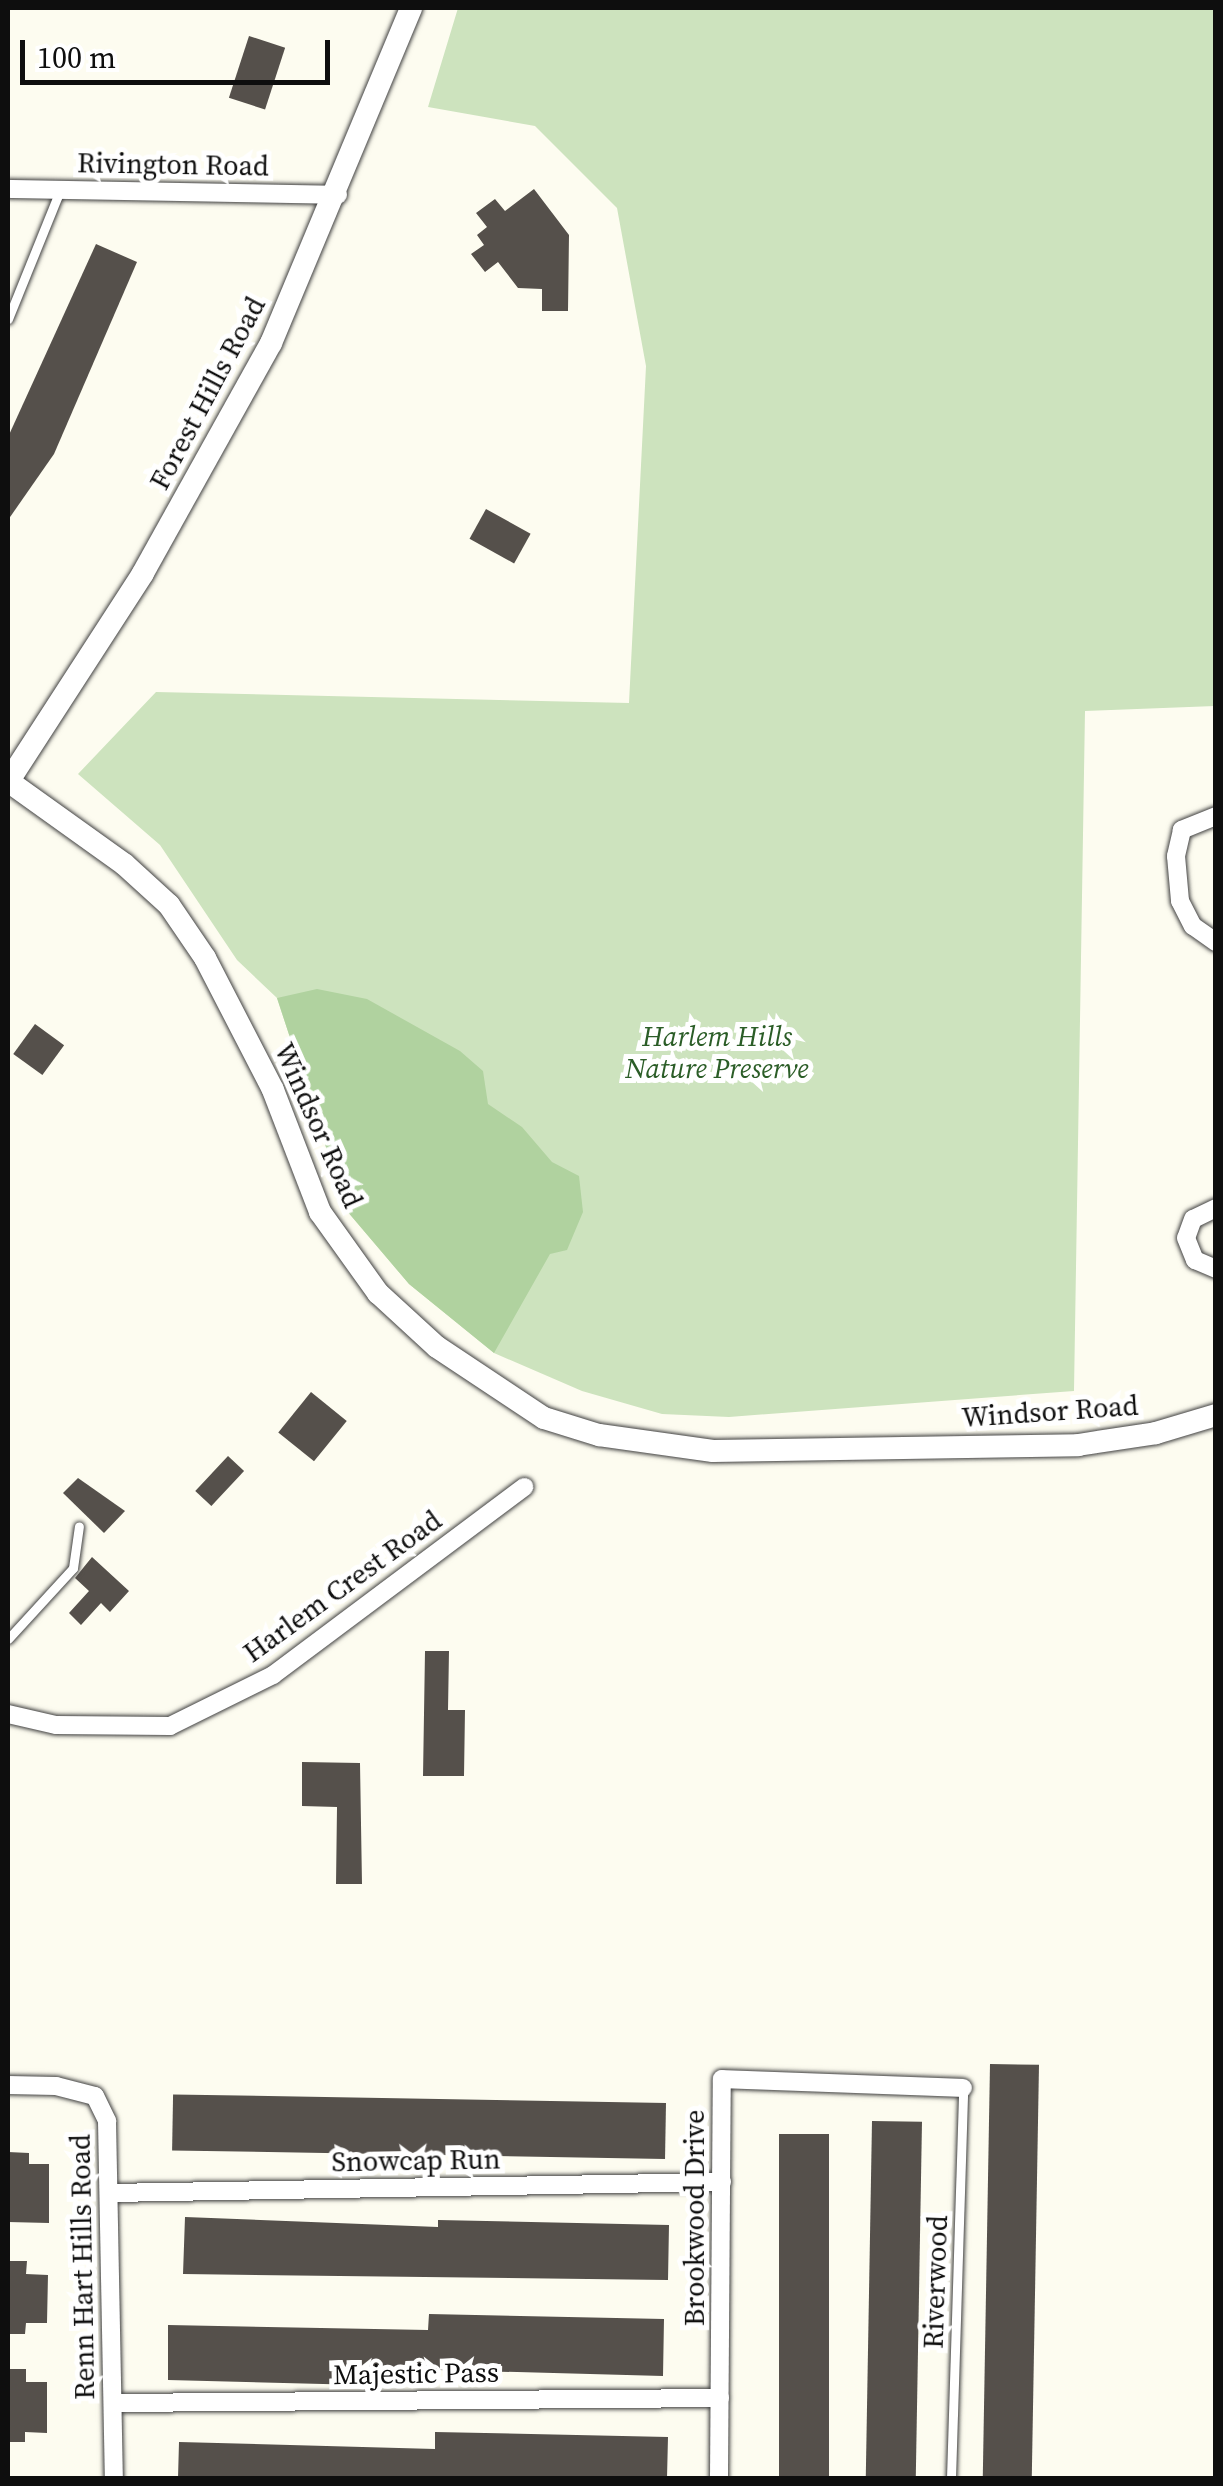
<!DOCTYPE html>
<html>
<head>
<meta charset="utf-8">
<style>
	body { margin:0 }
	#map { position:relative; width:1223px; height:2486px; overflow:hidden; background:#fdfcf0; font-family:"Source Serif 4",serif }
	div>[style] { position:absolute }
	[style*='--x'] { left:calc(var(--x)*1px); top:calc(var(--y)*1px); width:calc(var(--w)*1px); rotate:calc(var(--a)*1deg) }
	.green>* { inset:0; background:#cde3be }
	.forest>* { inset:0; background:#b0d29f }
	.building>* { inset:0; background:#55504b; transform-origin:0 0 }
	.roads { filter:drop-shadow(0 0 2px #414141) drop-shadow(0 0 2px #414141) }
	.service>* { height:9px; margin:-4.5px; padding:0 4.5px; transform-origin:4.5px; border-radius:4.5px; background:#fff }
	.minor>* { height:18px; margin:-9px; padding:0 9px; transform-origin:9px; border-radius:9px; background:#fff }
	.tertiary>* { height:22px; margin:-11px; padding:0 11px; transform-origin:11px; border-radius:11px; background:#fff }
	span { translate:-50% -50%; white-space:nowrap; text-align:center; line-height:1.15; -webkit-text-stroke:10px #fff; paint-order:stroke }
	.street-label { font-size:28px; color:#0e0e0e }
	.park-label { font-size:28px; color:#2b5d27; font-style:italic }
	.frame { position:absolute; inset:0; border:10px solid #0e0e0e; pointer-events:none }
	.scale { position:absolute; left:20px; top:40px; width:310px; height:45px; box-sizing:border-box; border:5px solid #0e0e0e; border-top:0; padding-left:12px; font-size:30px; line-height:35px; white-space:nowrap; color:#0e0e0e; -webkit-text-stroke:8px #fff; paint-order:stroke }
</style>
</head>
<body>
<div id="map">
	<div class="green">
		<i style="clip-path:polygon(458px 8px,1215px 8px,1215px 706px,1085px 711px,1074px 1391px,729px 1417px,662px 1414px,582px 1391px,494px 1353px,409px 1284px,347px 1211px,277px 998px,237px 960px,160px 845px,78px 774px,156px 692px,629px 703px,646px 366px,617px 208px,535px 126px,428px 107px)"></i>
	</div>
	<div class="forest">
		<i style="clip-path:polygon(317px 989px,367px 999px,460px 1051px,483px 1071px,488px 1104px,522px 1127px,552px 1162px,579px 1176px,583px 1212px,567px 1250px,550px 1254px,494px 1353px,409px 1284px,347px 1211px,277px 998px)"></i>
	</div>
	<div class="building">
		<i style="left:249px;top:36px;width:38px;height:65px;rotate:18deg"></i>
		<i style="clip-path:polygon(534px 189px,569px 235px,568px 311px,542px 311px,542px 289px,518px 288px,498px 262px,485px 272px,471px 254px,484px 245px,477px 235px,487px 227px,476px 213px,495px 199px,505px 211px)"></i>
		<i style="clip-path:polygon(96px 244px,137px 262px,54px 454px,8px 520px,8px 437px)"></i>
		<i style="left:486px;top:509px;width:51px;height:34px;rotate:29deg"></i>
		<i style="left:35px;top:1024px;width:36px;height:37px;rotate:36deg"></i>
		<i style="left:311px;top:1392px;width:46px;height:52px;rotate:39deg"></i>
		<i style="left:228px;top:1456px;width:22px;height:48px;rotate:43deg"></i>
		<i style="clip-path:polygon(78px 1478px,125px 1511px,104px 1533px,63px 1493px)"></i>
		<i style="clip-path:polygon(92px 1557px,129px 1591px,110px 1612px,101px 1603px,81px 1625px,69px 1613px,89px 1591px,75px 1578px)"></i>
		<i style="clip-path:polygon(425px 1651px,449px 1651px,448px 1710px,465px 1710px,464px 1776px,423px 1776px)"></i>
		<i style="clip-path:polygon(302px 1762px,360px 1763px,362px 1884px,336px 1884px,337px 1807px,302px 1806px)"></i>
		<i style="left:990px;top:2064px;width:49px;height:414px;rotate:1deg"></i>
		<i style="left:666px;top:2103px;width:56px;height:493px;rotate:91deg"></i>
		<i style="left:872px;top:2121px;width:50px;height:357px;rotate:1deg"></i>
		<i style="left:779px;top:2134px;width:50px;height:344px"></i>
		<i style="clip-path:polygon(8px 2152px,29px 2153px,29px 2164px,49px 2164px,49px 2223px,8px 2222px)"></i>
		<i style="clip-path:polygon(185px 2217px,438px 2227px,438px 2220px,669px 2225px,668px 2280px,183px 2274px)"></i>
		<i style="clip-path:polygon(8px 2261px,27px 2261px,26px 2274px,48px 2275px,47px 2323px,26px 2323px,25px 2334px,8px 2334px)"></i>
		<i style="clip-path:polygon(429px 2314px,664px 2319px,663px 2376px,402px 2369px,402px 2386px,168px 2380px,168px 2325px,428px 2330px)"></i>
		<i style="clip-path:polygon(8px 2369px,26px 2369px,26px 2382px,47px 2382px,47px 2433px,25px 2432px,25px 2442px,8px 2442px)"></i>
		<i style="clip-path:polygon(435px 2432px,668px 2437px,667px 2478px,178px 2478px,179px 2442px,435px 2449px)"></i>
	</div>
	<div class="roads">
		<div class="service">
			<i style="--x:8;--y:319;--w:139;--a:-68"></i>
			<i style="--x:8;--y:1639;--w:96;--a:-47.5"></i>
			<i style="--x:73;--y:1568;--w:42;--a:-81.9"></i>
			<i style="--x:951;--y:2478;--w:390;--a:-88.2"></i>
		</div>
		<div class="minor">
			<i style="--x:8;--y:189;--w:330;--a:1"></i>
			<i style="--x:1216;--y:816;--w:37;--a:158"></i>
			<i style="--x:1182;--y:830;--w:27;--a:103"></i>
			<i style="--x:1176;--y:856;--w:45;--a:84.9"></i>
			<i style="--x:1180;--y:901;--w:28;--a:63"></i>
			<i style="--x:1193;--y:926;--w:28;--a:35"></i>
			<i style="--x:1216;--y:1208;--w:25;--a:154"></i>
			<i style="--x:1193;--y:1219;--w:20;--a:110"></i>
			<i style="--x:1186;--y:1238;--w:24;--a:68"></i>
			<i style="--x:1195;--y:1260;--w:23;--a:23"></i>
			<i style="--x:8;--y:1714;--w:49;--a:12.9"></i>
			<i style="--x:56;--y:1725;--w:114;--a:0.5"></i>
			<i style="--x:170;--y:1726;--w:115;--a:-26.3"></i>
			<i style="--x:273;--y:1675;--w:314;--a:-36.8"></i>
			<i style="--x:8;--y:2085;--w:48;--a:1.2"></i>
			<i style="--x:56;--y:2086;--w:40;--a:14.4"></i>
			<i style="--x:95;--y:2096;--w:28;--a:64"></i>
			<i style="--x:107;--y:2121;--w:357;--a:88.9"></i>
			<i style="--x:110;--y:2193;--w:612;--a:-1.03"></i>
			<i style="--x:113;--y:2403;--w:607;--a:-0.47"></i>
			<i style="--x:719;--y:2478;--w:399;--a:-89.6"></i>
			<i style="--x:722;--y:2079;--w:241;--a:2.1"></i>
		</div>
		<div class="tertiary">
			<i style="--x:8;--y:781;--w:143;--a:35.6"></i>
			<i style="--x:124;--y:864;--w:61;--a:42.3"></i>
			<i style="--x:169;--y:905;--w:64;--a:55.8"></i>
			<i style="--x:205;--y:958;--w:148;--a:62.7"></i>
			<i style="--x:273;--y:1090;--w:131;--a:68.9"></i>
			<i style="--x:320;--y:1212;--w:100;--a:54.4"></i>
			<i style="--x:378;--y:1293;--w:80;--a:42.5"></i>
			<i style="--x:437;--y:1347;--w:128;--a:33.6"></i>
			<i style="--x:544;--y:1418;--w:58;--a:17.2"></i>
			<i style="--x:599;--y:1435;--w:115;--a:8"></i>
			<i style="--x:713;--y:1451;--w:365;--a:-0.9"></i>
			<i style="--x:1078;--y:1445;--w:79;--a:-8.7"></i>
			<i style="--x:1156;--y:1433;--w:63;--a:-16.7"></i>
			<i style="--x:8;--y:782;--w:249;--a:-57.1"></i>
			<i style="--x:143;--y:573;--w:263;--a:-60.9"></i>
			<i style="--x:271;--y:343;--w:363;--a:-67.3"></i>
		</div>
	</div>
	<div class="street-label">
		<span style="left:173px;top:164px;rotate:1deg">Rivington Road</span>
		<span style="left:207px;top:393px;rotate:-62deg">Forest Hills Road</span>
		<span style="left:319px;top:1125px;rotate:66deg">Windsor Road</span>
		<span style="left:1050px;top:1411px;rotate:-4deg">Windsor Road</span>
		<span style="left:342px;top:1586px;rotate:-36deg">Harlem Crest Road</span>
		<span style="left:416px;top:2160px;rotate:-1deg">Snowcap Run</span>
		<span style="left:694px;top:2218px;rotate:-90deg">Brookwood Drive</span>
		<span style="left:82px;top:2267px;rotate:-91deg">Renn Hart Hills Road</span>
		<span style="left:935px;top:2282px;rotate:-88deg">Riverwood</span>
		<span style="left:416px;top:2373px;rotate:-1deg">Majestic Pass</span>
	</div>
	<div class="park-label">
		<span style="left:717px;top:1052px">Harlem Hills<br>Nature Preserve</span>
	</div>
	<div class="frame"></div>
	<div class="scale">100 m</div>
</div>
</body>
</html>
